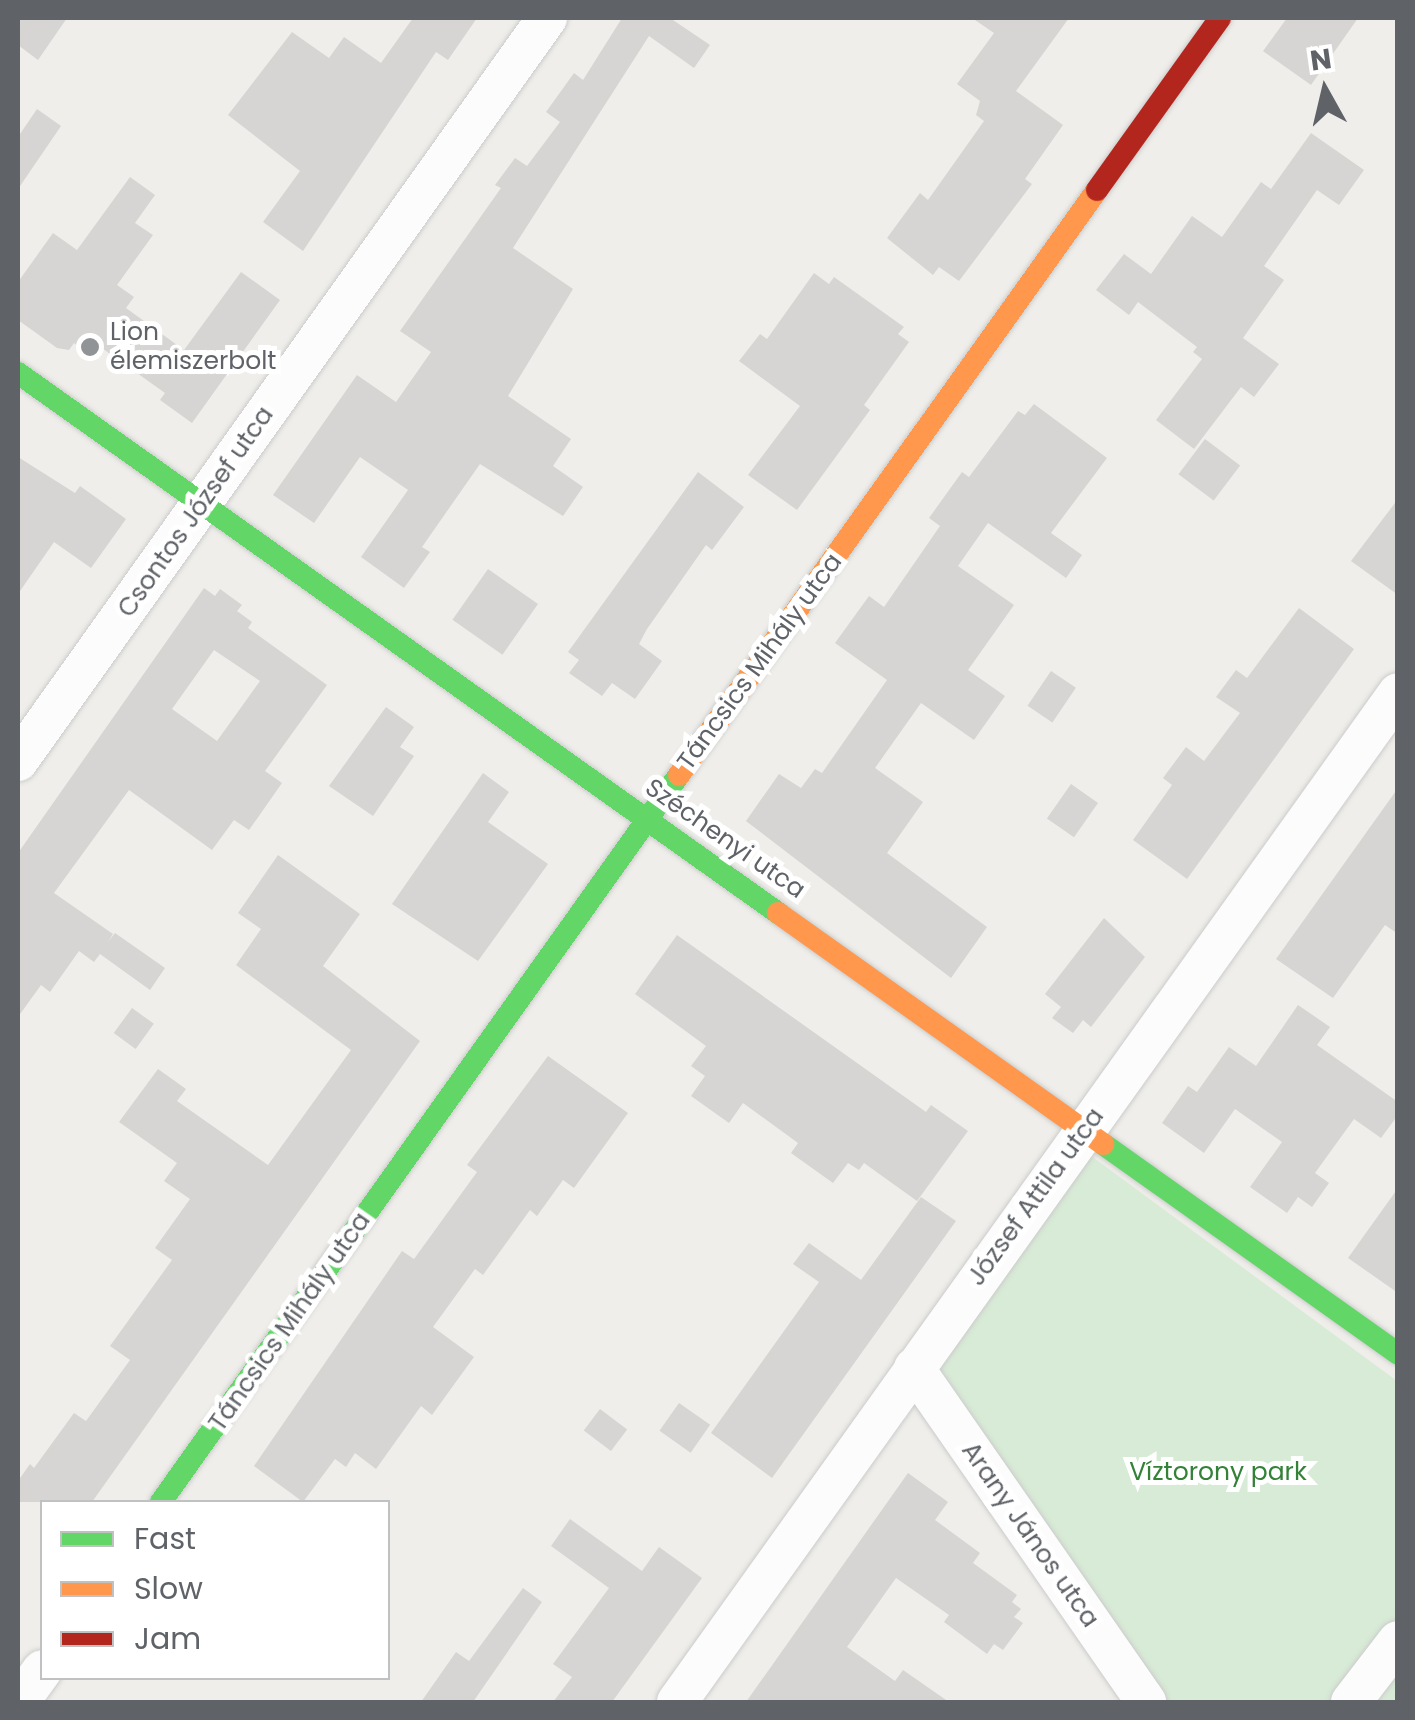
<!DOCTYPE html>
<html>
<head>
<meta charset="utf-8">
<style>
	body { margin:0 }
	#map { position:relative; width:1415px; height:1720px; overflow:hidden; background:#efeeea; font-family:Poppins,sans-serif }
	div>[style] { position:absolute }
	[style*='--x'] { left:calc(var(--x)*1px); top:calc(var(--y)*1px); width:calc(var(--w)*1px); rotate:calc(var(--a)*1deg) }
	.green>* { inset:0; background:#d8ebd6 }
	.building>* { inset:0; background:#d6d5d3; transform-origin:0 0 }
	.roads { filter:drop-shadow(0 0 2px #cbcccc) drop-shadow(0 0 2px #cbcccc) }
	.street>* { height:40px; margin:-20px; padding:0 20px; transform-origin:20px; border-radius:20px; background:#fdfcfc }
	.fast>* { height:22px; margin:-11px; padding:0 11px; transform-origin:11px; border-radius:11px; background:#63d668 }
	.slow>* { height:22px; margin:-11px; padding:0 11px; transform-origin:11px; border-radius:11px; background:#ff974d }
	.jam>* { height:22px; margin:-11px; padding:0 11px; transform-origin:11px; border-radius:11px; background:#b3261e }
	.dots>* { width:28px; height:28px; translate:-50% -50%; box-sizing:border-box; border:5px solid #fff; border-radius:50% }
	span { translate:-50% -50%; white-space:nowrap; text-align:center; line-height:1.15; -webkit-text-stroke:10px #fff; paint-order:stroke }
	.poi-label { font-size:25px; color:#5f6368 }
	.left { translate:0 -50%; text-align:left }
	.street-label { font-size:25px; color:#5f6368 }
	.park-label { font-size:25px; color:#348238 }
	.frame { position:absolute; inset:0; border:20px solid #5f6368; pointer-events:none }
	.legend { position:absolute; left:40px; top:1500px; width:350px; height:180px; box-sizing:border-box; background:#fff; border:2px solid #bfc1c3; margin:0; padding:12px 18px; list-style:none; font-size:30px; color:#5f6368 }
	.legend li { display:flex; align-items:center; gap:20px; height:50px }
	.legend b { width:50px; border:2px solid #bfc1c3 }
	.north { position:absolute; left:1275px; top:40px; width:100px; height:100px; -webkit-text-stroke:8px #fff; paint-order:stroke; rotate:352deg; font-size:28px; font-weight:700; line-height:40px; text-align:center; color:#5f6368 }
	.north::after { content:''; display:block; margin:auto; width:35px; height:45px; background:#5f6368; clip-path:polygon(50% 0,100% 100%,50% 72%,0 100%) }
</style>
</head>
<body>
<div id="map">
	<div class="green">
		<i style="clip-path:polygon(1083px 1150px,1397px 1381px,1397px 1702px,1160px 1702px,931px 1369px)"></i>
	</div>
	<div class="building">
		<i style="clip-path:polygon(18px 18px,67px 18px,38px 60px,18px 45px)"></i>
		<i style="clip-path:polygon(413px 18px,477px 18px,448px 60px,436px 52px,303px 251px,263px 222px,300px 171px,228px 115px,292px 32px,329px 58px,344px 37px,381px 63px)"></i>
		<i style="clip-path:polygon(622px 18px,670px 18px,710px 45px,694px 68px,649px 36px,513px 248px,573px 289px,508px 396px,571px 439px,553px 466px,583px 487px,563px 516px,480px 464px,422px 547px,430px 552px,404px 588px,361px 557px,408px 490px,360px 457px,314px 523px,273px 495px,357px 375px,396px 402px,431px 352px,400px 331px,501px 188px,495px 185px,515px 158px,527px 166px,560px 122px,546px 112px,574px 73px,583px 80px)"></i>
		<i style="clip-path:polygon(972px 18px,1069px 18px,1016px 91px,1063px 125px,1025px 179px,1032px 184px,959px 281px,939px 267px,933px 275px,887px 238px,920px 193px,928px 200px,984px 121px,976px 115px,980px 101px,957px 84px,994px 33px)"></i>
		<i style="clip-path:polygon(1287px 18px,1358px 18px,1311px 85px,1263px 51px)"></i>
		<i style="clip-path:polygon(37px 109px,61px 126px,18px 189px,18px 137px)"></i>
		<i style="clip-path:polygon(1311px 133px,1364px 170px,1339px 205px,1317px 190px,1264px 266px,1284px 280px,1243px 338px,1279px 364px,1254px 397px,1241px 387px,1194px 449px,1156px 420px,1202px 359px,1193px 352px,1197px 347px,1138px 302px,1129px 315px,1096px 290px,1124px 254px,1151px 274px,1192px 216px,1222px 237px,1261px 182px,1271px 189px)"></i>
		<i style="clip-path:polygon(130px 177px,155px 195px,135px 223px,153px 235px,117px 285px,134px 297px,126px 308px,184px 350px,241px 272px,280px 300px,192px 423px,160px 400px,165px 393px,99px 346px,91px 357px,74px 343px,69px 350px,57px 348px,18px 320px,18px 282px,53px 233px,77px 250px)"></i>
		<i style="clip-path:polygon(814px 273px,829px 284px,834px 277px,904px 327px,898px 334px,909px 342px,864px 405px,870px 410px,797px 510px,748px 475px,800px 406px,739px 361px,760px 334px,767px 339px)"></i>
		<i style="clip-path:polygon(1034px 404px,1107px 458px,1051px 533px,1082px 555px,1066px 578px,988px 523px,958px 566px,1014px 605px,968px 670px,1005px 696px,974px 740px,921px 703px,875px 768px,923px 802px,887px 853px,987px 927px,951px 978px,746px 821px,779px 774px,801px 788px,815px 769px,822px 773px,887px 680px,835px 643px,869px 596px,884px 607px,940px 526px,929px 518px,962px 472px,969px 477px,1018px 411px,1025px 415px)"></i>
		<i style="left:1205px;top:439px;width:44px;height:44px;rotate:37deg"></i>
		<i style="clip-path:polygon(18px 457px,75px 493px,80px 486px,126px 519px,91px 568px,54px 542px,18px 594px)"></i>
		<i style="clip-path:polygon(698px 472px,744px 507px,712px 550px,706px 545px,647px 629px,639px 644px,662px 661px,635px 699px,612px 683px,602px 696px,569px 673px,579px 660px,568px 652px)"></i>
		<i style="clip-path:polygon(1398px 499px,1398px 595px,1351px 561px)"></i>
		<i style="left:488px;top:569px;width:61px;height:62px;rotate:35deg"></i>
		<i style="clip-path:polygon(evenodd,204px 588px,215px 596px,220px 589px,242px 605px,237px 611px,252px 622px,248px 628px,327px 685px,265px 771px,282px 783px,249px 830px,234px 820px,212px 850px,129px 790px,54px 893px,113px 934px,108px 942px,115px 933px,165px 968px,150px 990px,100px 954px,94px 962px,79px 951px,50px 992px,41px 985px,18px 1017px,18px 853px,204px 588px,214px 650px,260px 681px,217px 741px,172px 709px,214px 650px)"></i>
		<i style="clip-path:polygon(1299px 608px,1354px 649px,1187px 879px,1133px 840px,1172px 785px,1163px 778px,1186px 747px,1204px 761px,1240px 713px,1216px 697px,1236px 670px,1247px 678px)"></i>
		<i style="left:1051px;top:671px;width:30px;height:42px;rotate:34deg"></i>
		<i style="clip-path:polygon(386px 707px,414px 727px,400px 747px,414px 756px,373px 816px,329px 786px)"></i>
		<i style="clip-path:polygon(483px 773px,509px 792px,488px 822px,548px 864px,478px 961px,392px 904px)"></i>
		<i style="left:1071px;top:784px;width:33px;height:42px;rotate:35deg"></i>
		<i style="clip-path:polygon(1398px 788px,1398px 934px,1385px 925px,1333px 998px,1276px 959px)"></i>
		<i style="clip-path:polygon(278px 855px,360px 914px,323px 966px,420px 1041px,92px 1502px,18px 1502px,18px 1481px,30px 1464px,34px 1468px,74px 1413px,86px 1421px,130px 1360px,110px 1346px,172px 1260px,155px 1248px,190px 1199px,164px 1181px,177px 1163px,119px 1122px,158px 1069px,186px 1089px,177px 1101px,268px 1165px,351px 1050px,236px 965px,261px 929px,238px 913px)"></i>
		<i style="clip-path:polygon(1104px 918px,1145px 957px,1091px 1027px,1083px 1020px,1073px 1033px,1052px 1018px,1061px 1007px,1045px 994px)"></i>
		<i style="clip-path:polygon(677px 935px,926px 1112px,931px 1105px,968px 1131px,917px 1201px,864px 1163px,859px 1170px,848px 1163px,833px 1183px,791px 1153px,798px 1143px,743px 1103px,729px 1123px,691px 1096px,705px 1076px,691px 1066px,706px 1046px,635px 994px)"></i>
		<i style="clip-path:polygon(1298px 1005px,1330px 1027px,1317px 1045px,1398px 1102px,1398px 1115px,1381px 1138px,1354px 1119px,1315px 1173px,1329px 1183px,1312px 1207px,1298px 1197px,1287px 1213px,1250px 1187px,1282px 1142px,1235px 1109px,1204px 1153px,1162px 1123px,1188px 1086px,1197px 1092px,1229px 1047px,1256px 1066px)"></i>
		<i style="left:132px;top:1008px;width:27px;height:31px;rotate:36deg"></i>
		<i style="clip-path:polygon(548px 1056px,628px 1113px,574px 1188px,563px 1180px,537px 1216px,530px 1210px,483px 1275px,475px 1269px,433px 1327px,474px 1357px,432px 1415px,421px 1406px,376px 1469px,355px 1453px,346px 1467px,335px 1459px,303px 1502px,254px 1466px,402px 1251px,414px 1259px,477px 1172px,467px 1165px)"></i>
		<i style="clip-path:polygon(1398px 1188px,1398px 1293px,1348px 1258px)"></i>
		<i style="clip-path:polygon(921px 1197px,956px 1221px,772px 1478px,711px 1433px,819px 1282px,793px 1264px,809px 1243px,861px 1280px)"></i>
		<i style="left:679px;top:1403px;width:38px;height:34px;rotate:35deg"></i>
		<i style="left:600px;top:1409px;width:34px;height:27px;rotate:37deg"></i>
		<i style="clip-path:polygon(908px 1473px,948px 1502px,935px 1520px,980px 1553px,973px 1563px,1017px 1595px,1012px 1602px,1021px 1609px,1014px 1617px,1023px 1623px,1003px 1650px,994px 1644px,987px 1654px,944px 1622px,949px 1615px,896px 1578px,847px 1647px,895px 1681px,903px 1670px,949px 1702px,746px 1702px)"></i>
		<i style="clip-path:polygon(570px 1519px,642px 1571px,659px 1547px,702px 1578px,612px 1702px,553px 1702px,572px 1677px,553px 1664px,609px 1588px,551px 1546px)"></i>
		<i style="clip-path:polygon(523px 1588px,542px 1602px,473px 1702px,421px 1702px,456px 1652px,469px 1661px)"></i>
	</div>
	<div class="roads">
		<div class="street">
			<i style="--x:18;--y:761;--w:912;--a:-54.55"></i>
			<i style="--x:914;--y:1368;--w:407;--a:55.2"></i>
			<i style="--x:19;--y:1702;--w:39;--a:-54"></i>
			<i style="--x:677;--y:1702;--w:1240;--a:-54.45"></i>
			<i style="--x:1351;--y:1702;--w:77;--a:-52.4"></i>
		</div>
		<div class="fast">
			<i style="--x:18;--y:373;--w:932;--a:35.39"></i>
			<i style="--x:1103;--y:1144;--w:362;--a:35.4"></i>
			<i style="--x:161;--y:1502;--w:893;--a:-54.53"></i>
		</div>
		<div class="slow">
			<i style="--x:679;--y:775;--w:719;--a:-54.45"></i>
			<i style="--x:778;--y:913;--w:399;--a:35.4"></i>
		</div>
		<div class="jam">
			<i style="--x:1097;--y:190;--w:211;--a:-54.4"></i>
		</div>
	</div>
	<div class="dots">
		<i style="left:90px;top:347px;background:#919496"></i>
	</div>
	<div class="poi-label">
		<span class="left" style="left:110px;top:347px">Lion<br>élemiszerbolt</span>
	</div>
	<div class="street-label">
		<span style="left:196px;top:512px;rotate:-55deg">Csontos József utca</span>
		<span style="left:760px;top:662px;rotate:-54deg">Táncsics Mihály utca</span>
		<span style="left:725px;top:839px;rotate:35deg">Széchenyi utca</span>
		<span style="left:1036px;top:1197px;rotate:-54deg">József Attila utca</span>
		<span style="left:290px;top:1322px;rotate:-55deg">Táncsics Mihály utca</span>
		<span style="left:1030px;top:1535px;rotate:55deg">Arany János utca</span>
	</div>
	<div class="park-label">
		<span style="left:1218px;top:1472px">Víztorony park</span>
	</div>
	<div class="frame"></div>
	<ul class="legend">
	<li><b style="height:12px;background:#63d668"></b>Fast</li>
	<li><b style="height:12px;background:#ff974d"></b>Slow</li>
	<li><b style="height:12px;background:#b3261e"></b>Jam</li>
	</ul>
	<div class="north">N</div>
</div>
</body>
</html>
